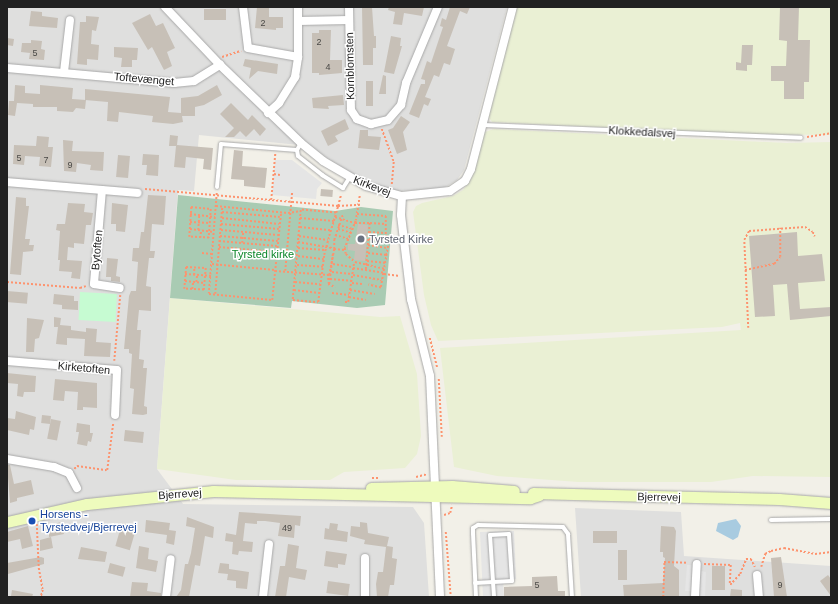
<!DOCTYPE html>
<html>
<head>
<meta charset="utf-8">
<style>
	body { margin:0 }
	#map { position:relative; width:838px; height:604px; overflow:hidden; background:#f2f0e8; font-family:Helvetica,sans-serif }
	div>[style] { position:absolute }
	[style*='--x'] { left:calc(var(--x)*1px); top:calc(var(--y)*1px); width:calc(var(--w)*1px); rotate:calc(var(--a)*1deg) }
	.residential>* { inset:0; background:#dfdfde }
	.farmland>* { inset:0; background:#eaf0d4 }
	.cemetery>* { inset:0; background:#a9cbb3 }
	.park>* { inset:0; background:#c6fbd2; transform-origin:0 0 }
	.parking>* { inset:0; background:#e5e5e5 }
	.water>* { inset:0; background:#a8cbe0 }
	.building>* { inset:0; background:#c7c0b7; transform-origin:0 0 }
	.path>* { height:1.5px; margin-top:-0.75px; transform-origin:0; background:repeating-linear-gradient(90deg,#fd936e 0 2px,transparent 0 4px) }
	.roads { filter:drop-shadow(0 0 1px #a8a8a8) drop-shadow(0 0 1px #a8a8a8) }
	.lane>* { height:4px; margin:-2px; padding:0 2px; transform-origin:2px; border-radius:2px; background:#fff }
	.street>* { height:8px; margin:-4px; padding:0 4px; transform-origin:4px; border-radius:4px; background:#fff }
	.secondary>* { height:11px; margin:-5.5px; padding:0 5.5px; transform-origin:5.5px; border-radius:5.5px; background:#eefbbd }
	.dots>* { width:11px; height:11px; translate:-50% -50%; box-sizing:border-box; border:2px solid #fff; border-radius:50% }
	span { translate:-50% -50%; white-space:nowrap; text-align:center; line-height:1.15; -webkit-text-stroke:3px #fff; paint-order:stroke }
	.number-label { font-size:9px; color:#4a4946 }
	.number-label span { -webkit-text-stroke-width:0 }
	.street-label { font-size:11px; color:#212121 }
	.worship-label { font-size:11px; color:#5b616d }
	.left { translate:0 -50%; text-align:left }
	.park-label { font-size:11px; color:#0a8527 }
	.transit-label { font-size:11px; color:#164399 }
	.frame { position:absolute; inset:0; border:8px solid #212121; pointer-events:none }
</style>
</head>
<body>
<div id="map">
	<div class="residential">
		<i style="clip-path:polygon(7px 7px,507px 7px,464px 170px,457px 180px,444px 188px,399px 191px,376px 187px,354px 176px,309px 146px,199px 135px,194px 191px,178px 190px,157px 469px,183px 504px,413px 507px,424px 523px,429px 597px,7px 597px)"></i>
		<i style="clip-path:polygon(575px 508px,681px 512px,684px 556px,831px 566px,831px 597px,581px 597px)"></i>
	</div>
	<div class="farmland">
		<i style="clip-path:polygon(516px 7px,831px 7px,831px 135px,739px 134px,492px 122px,488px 116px)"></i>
		<i style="clip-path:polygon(494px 129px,787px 143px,831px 142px,831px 477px,753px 476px,711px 482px,578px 482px,497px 476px,454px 467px,440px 348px,741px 330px,740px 323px,722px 327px,438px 341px,431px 325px,424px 295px,413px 212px,416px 206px,422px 203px,453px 196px,463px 190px,471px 179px,483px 136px,485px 132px)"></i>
		<i style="clip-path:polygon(170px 298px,380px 317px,400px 316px,417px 374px,421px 436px,417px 454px,405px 468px,344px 472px,330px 480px,236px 480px,157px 469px)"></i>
	</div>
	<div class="cemetery">
		<i style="clip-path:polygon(178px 195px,335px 211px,361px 207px,393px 211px,385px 305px,357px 308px,292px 301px,291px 308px,170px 298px)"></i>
	</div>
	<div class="park">
		<i style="left:80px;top:292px;width:37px;height:28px;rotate:3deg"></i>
	</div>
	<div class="parking">
		<i style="clip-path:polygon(275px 160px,292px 160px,322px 183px,317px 189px,316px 199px,272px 195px)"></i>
		<i style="clip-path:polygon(514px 531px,516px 579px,503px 580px,504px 597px,483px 597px,480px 532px)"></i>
		<i style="clip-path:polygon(687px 565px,692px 565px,691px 591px,685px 591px)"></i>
		<i style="clip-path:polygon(701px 571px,706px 572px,705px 597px,699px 597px)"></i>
	</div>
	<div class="water">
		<i style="clip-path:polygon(736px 519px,741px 526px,738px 537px,733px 540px,716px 531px,718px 523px)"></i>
	</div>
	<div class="building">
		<i style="clip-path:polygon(257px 7px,269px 7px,269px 17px,283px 17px,283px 28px,276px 28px,276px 30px,255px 28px)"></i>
		<i style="clip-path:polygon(362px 7px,372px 7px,374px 36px,376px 36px,376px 48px,373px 48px,373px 65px,363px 65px)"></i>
		<i style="clip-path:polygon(389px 7px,424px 7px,422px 16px,404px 13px,402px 25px,393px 24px,395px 12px,388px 10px)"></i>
		<i style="clip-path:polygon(450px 7px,470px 7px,467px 14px,460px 11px,447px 46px,455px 49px,450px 65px,444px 63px,439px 77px,434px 75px,425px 97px,431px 99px,428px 106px,424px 104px,419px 118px,409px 114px,421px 84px,425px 84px,425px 80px,421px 79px,427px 61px,431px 63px,443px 27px,440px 26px,442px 18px,446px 20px)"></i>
		<i style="clip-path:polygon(780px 7px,799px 7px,798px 40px,810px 40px,809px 82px,804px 82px,804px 99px,784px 99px,784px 81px,771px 81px,771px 66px,786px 66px,787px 41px,779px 40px)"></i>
		<i style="left:204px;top:9px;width:22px;height:11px"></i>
		<i style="clip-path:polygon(31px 11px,42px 12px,42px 16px,58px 18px,57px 28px,29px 26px)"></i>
		<i style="clip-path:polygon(150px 14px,156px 26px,163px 23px,175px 48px,167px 52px,172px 66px,164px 70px,152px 47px,148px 50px,132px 23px)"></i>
		<i style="clip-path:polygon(86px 16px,99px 17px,96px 31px,92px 30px,91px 44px,99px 45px,98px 60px,87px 59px,87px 65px,77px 64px,80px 22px,86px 22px)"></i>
		<i style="clip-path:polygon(319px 30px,331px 30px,330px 60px,342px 60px,342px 73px,319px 75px,319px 73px,312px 73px,312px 33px,319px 33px)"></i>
		<i style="clip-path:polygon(391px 36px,401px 38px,400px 46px,402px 46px,394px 74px,384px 72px)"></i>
		<i style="clip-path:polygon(7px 38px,14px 39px,13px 46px,7px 45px)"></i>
		<i style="clip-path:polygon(31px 40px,42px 41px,41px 49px,45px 50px,44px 60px,29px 59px,30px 53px,21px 52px,22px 43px,31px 43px)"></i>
		<i style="clip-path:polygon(742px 45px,753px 45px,752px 65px,747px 65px,747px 71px,736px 70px,736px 62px,741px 63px)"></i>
		<i style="clip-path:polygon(114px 47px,138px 48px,137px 60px,132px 60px,132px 67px,121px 67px,122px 58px,114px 57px)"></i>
		<i style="clip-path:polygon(245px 59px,278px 64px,277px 74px,258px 71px,249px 79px,251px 68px,243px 66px)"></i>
		<i style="clip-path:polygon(383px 75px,386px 76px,386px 94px,379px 94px)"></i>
		<i style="left:366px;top:81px;width:7px;height:25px"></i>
		<i style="clip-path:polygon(15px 85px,25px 86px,25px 93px,40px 94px,40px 85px,73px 88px,72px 99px,86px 100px,85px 109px,76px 108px,73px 112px,57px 111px,57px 107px,33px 107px,33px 104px,17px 103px,15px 116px,8px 115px,9px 101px,14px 101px)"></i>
		<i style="clip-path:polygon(217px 85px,222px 95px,204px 105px,195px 107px,195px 116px,182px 116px,183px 122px,173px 124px,152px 122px,153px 116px,119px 112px,118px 122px,107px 121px,108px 102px,85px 100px,85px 89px,170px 97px,168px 112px,181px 113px,181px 98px,198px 96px)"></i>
		<i style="clip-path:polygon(343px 95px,344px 105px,328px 106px,329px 109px,313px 108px,312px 98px)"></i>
		<i style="clip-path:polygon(231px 103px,248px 120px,252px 115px,266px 129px,260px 136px,254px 129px,246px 137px,240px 131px,234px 137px,225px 137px,234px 128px,220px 114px)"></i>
		<i style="clip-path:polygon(401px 116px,410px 122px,403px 132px,407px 150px,397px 154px,388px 130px,393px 128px)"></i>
		<i style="clip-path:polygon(345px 119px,349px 129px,335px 136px,338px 141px,328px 146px,321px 131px)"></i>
		<i style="clip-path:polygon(360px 130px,368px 130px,368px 136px,381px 137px,379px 150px,358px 148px)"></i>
		<i style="clip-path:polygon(170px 135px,178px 136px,177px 145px,213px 148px,211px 170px,203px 169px,204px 159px,186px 157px,185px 168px,174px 167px,176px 146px,169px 146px)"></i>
		<i style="clip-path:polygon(37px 136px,49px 137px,48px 147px,53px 147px,51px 167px,39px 166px,40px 157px,25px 156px,24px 165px,13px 164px,14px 145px,36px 146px)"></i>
		<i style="clip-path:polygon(63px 140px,73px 141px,72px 151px,104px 152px,103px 171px,90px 170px,91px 165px,77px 163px,76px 172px,64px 171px)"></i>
		<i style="clip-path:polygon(234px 150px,243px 151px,242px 166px,267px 168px,265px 188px,244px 186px,244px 180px,231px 179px)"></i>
		<i style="clip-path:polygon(143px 154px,159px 155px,158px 176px,146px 175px,147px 165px,142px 165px)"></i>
		<i style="left:118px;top:155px;width:12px;height:22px;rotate:5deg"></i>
		<i style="left:321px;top:189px;width:12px;height:7px;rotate:5deg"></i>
		<i style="clip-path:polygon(148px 195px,166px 196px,164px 225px,152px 224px,150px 251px,155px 251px,154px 258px,149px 258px,146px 286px,151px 287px,151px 311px,139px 310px,137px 330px,141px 330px,139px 359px,144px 360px,143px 368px,147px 368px,144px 406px,147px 407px,147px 414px,143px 415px,132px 414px,134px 389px,130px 388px,132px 354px,129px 353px,129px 349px,124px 349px,129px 296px,131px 291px,136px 291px,138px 262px,132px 261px,133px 248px,139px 248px,141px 232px,144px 232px)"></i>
		<i style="clip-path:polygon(16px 197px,26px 198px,26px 206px,29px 206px,25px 239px,30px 239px,29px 245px,34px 245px,33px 251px,23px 252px,21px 275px,10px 274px)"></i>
		<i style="clip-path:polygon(68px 203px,85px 204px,84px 212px,93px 213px,91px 225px,86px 225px,84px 244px,74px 243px,74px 248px,68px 247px,67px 260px,82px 261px,80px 279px,71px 278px,72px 272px,59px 271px,60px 260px,58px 260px,60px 231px,56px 230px,57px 224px,65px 224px)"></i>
		<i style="clip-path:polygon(112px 203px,128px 205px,125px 232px,116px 231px,116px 224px,111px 224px)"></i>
		<i style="clip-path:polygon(358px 224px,368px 225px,365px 261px,354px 260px,355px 251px,348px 250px,348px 244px,355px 244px)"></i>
		<i style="clip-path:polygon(797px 232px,798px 256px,822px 254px,825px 281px,798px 283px,800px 309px,831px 307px,831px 316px,790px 320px,787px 284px,773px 285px,775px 316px,755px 317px,749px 236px)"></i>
		<i style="clip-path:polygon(107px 258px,118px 259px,116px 276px,120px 277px,120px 282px,111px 281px,111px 277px,106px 277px)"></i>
		<i style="left:7px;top:291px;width:21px;height:11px;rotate:5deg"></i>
		<i style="clip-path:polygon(54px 294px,74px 296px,74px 301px,78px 301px,78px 310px,62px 309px,62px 305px,53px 304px)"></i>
		<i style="clip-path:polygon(54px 317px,61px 318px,60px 325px,71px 326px,71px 330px,86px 332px,86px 328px,97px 329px,96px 342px,111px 343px,110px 357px,84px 356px,85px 339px,67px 338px,67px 345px,56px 344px,58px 327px,54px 327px)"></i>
		<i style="clip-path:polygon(27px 318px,44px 320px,39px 338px,35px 339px,34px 352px,26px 352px)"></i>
		<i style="clip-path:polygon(7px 373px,36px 376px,35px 392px,24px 392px,23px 397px,17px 396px,18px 384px,7px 383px)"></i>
		<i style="clip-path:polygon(55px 379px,97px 383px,97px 408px,83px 407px,83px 410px,77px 410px,78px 392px,65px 391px,64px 401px,53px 400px)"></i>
		<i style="clip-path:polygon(16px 411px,36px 417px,34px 430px,30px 429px,29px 435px,7px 430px,7px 418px,15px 419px)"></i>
		<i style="left:42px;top:415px;width:9px;height:8px;rotate:6deg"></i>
		<i style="left:51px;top:419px;width:10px;height:20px;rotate:11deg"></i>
		<i style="clip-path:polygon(77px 423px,90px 425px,90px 433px,93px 433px,91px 442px,88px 441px,87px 446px,77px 444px,79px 432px,76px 432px)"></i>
		<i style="left:125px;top:430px;width:19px;height:11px;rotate:6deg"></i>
		<i style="clip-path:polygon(7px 465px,10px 465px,14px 484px,31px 480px,34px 494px,17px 498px,17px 501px,10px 503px)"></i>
		<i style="clip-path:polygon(239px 512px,301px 516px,300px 526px,295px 525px,294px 538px,278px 536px,280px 523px,265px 521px,257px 521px,257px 524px,245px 523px,243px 541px,253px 542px,252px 552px,239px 551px,238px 555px,232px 554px,233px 542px,225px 541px,226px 533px,236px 535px)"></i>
		<i style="clip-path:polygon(187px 517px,214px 527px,213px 538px,205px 536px,200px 566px,195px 565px,189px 597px,176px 597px,181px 590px,185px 564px,188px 564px,191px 553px,195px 528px,186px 526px)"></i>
		<i style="clip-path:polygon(146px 520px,170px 523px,169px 530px,176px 531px,174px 545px,166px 543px,167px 535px,145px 532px)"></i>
		<i style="clip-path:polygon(61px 522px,64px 534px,49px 537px,48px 526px)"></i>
		<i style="clip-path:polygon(360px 522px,367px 523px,368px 533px,389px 537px,387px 546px,393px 547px,392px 558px,397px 559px,394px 585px,390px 585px,388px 597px,377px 597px,376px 584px,378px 572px,383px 572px,386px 547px,364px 544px,365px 540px,350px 536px,351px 526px,360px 527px)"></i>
		<i style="left:122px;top:523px;width:15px;height:24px;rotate:16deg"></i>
		<i style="clip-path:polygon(330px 523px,338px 524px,337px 530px,348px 532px,347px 542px,324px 539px,325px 528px,329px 529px)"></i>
		<i style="clip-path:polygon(28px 526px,33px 546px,22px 549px,20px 539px,7px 542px,7px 532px)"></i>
		<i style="clip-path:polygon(661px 526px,674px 527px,676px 531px,674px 566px,679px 570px,679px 597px,624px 597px,623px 585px,663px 583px,665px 558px,663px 557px,663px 552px,660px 552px)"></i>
		<i style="left:617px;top:531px;width:12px;height:24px;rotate:90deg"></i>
		<i style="clip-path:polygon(51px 537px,53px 548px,40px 551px,40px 540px)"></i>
		<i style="clip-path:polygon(288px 544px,299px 546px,296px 568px,307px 570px,305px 580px,289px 577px,286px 597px,275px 597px,280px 566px,285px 566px)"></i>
		<i style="clip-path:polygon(139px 546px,149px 548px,148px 559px,158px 561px,156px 572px,136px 568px)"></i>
		<i style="clip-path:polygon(81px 547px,107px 552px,105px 562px,78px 559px)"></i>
		<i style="left:618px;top:550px;width:9px;height:30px"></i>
		<i style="clip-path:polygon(326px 551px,347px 554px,345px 565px,338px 564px,338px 568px,324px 566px)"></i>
		<i style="clip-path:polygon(41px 557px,44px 558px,44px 564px,8px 574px,7px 563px)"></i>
		<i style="clip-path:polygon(781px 557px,787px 597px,774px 597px,771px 558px)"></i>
		<i style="left:110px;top:563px;width:16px;height:10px;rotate:15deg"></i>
		<i style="clip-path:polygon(220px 563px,229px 564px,229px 569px,249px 572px,247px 589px,236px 588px,236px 581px,227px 580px,228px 574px,218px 573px)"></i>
		<i style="left:712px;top:566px;width:13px;height:24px"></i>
		<i style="clip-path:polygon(828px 575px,831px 579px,831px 596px,820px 581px)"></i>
		<i style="clip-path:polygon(557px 576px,558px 591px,565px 591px,565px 597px,504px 597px,504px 587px,532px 586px,532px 577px)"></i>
		<i style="left:328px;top:581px;width:22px;height:12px;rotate:8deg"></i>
		<i style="clip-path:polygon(132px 582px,148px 583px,147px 591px,161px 593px,161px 597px,130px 597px)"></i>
		<i style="clip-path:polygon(731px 589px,742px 590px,742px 597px,730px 597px)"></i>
		<i style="clip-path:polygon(12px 590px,33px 594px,32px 597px,11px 596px)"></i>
	</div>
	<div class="path">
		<i style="--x:222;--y:57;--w:20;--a:-18"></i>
		<i style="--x:382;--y:129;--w:35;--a:70"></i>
		<i style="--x:394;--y:162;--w:23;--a:95"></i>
		<i style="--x:807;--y:137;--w:24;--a:-9"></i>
		<i style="--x:274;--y:174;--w:6;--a:9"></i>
		<i style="--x:145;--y:189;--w:194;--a:5"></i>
		<i style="--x:338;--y:206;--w:12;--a:-76"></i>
		<i style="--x:217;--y:193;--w:101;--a:94.5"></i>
		<i style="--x:209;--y:294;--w:63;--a:5.4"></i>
		<i style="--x:272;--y:300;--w:88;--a:-84.2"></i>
		<i style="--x:360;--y:196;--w:25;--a:99"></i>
		<i style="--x:356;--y:221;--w:29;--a:112"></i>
		<i style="--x:345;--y:248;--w:6;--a:81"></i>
		<i style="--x:346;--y:254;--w:12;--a:42"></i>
		<i style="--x:355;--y:262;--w:31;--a:13"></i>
		<i style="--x:271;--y:200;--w:46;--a:-85"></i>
		<i style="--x:216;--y:206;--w:72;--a:5.6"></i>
		<i style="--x:288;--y:213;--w:13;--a:-9"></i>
		<i style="--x:191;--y:207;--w:20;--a:6"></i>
		<i style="--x:211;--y:209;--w:29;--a:94"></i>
		<i style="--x:209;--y:238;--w:20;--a:-177"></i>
		<i style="--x:189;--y:237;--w:30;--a:-86"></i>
		<i style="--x:222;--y:212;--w:58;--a:4.9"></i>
		<i style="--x:336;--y:213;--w:35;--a:-175"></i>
		<i style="--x:301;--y:210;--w:90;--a:95.1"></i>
		<i style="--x:293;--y:300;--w:25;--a:5"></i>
		<i style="--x:318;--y:302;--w:47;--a:-82.7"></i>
		<i style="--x:324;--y:255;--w:20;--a:-75"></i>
		<i style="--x:329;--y:236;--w:24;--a:-73"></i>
		<i style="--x:336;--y:213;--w:7;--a:-74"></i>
		<i style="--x:338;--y:206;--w:22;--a:-3"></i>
		<i style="--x:190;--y:214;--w:25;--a:7"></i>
		<i style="--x:357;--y:214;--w:29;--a:4"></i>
		<i style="--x:386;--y:216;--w:19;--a:90"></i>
		<i style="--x:386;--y:235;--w:8;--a:67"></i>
		<i style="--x:389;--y:242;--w:47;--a:99.9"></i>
		<i style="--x:381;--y:288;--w:13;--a:-167"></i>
		<i style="--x:335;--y:217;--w:21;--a:17"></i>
		<i style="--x:355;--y:223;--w:15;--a:0"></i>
		<i style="--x:370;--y:223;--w:47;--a:94.9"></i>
		<i style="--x:222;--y:218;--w:57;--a:6"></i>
		<i style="--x:300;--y:218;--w:34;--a:5"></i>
		<i style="--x:190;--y:222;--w:20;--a:3"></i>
		<i style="--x:370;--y:223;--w:16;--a:4"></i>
		<i style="--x:221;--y:224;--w:58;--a:4.9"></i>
		<i style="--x:338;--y:225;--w:16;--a:15"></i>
		<i style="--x:300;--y:227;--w:31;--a:6"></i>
		<i style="--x:190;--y:229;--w:24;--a:7"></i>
		<i style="--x:338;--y:229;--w:15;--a:16"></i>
		<i style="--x:198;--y:230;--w:15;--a:-86"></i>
		<i style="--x:221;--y:230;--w:57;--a:5"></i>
		<i style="--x:369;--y:232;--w:16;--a:4"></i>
		<i style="--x:335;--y:235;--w:15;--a:16"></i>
		<i style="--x:220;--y:236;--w:58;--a:4.9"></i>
		<i style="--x:299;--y:236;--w:29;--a:8"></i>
		<i style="--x:200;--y:238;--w:8;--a:-83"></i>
		<i style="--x:369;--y:239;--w:18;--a:3"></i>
		<i style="--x:219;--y:241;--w:58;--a:4.9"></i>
		<i style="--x:298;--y:242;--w:36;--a:10"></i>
		<i style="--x:242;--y:243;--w:11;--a:-85"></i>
		<i style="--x:368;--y:245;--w:20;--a:9"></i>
		<i style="--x:219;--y:247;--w:58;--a:4.9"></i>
		<i style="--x:298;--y:248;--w:27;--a:4"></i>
		<i style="--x:334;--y:249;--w:9;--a:-90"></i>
		<i style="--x:334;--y:240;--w:28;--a:-71"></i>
		<i style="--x:202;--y:253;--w:10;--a:6"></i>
		<i style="--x:368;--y:253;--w:19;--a:6"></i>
		<i style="--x:298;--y:256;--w:26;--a:7"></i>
		<i style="--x:367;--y:261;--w:20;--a:6"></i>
		<i style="--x:212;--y:264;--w:63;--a:5.4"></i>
		<i style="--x:333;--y:264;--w:20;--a:9"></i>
		<i style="--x:297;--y:265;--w:26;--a:4"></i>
		<i style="--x:186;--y:267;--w:20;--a:3"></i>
		<i style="--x:206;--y:268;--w:22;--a:95"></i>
		<i style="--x:204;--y:290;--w:20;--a:-177"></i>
		<i style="--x:184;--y:289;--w:22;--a:-85"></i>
		<i style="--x:353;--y:268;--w:31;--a:9"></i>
		<i style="--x:745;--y:270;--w:30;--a:-12"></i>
		<i style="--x:774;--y:264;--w:9;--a:-49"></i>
		<i style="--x:780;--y:257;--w:29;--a:-90"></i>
		<i style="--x:275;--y:271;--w:54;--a:4.2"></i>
		<i style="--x:329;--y:275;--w:26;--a:-79"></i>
		<i style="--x:334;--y:249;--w:11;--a:5"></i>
		<i style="--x:285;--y:271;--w:80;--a:-85"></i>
		<i style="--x:332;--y:272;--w:20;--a:6"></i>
		<i style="--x:185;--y:274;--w:26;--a:4"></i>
		<i style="--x:328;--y:274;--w:10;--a:84"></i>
		<i style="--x:329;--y:284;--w:31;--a:-83"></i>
		<i style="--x:384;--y:274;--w:16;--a:7"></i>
		<i style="--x:194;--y:275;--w:7;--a:-90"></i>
		<i style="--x:353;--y:275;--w:29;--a:10"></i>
		<i style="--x:330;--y:279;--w:21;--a:5"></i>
		<i style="--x:185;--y:281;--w:20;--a:6"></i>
		<i style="--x:7;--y:282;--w:73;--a:4.7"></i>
		<i style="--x:80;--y:288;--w:6;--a:-18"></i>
		<i style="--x:196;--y:282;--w:7;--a:-82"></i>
		<i style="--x:295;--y:282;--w:25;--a:5"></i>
		<i style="--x:352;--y:283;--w:10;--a:6"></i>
		<i style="--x:328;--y:284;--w:8;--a:23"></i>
		<i style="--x:192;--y:289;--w:7;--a:-82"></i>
		<i style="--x:294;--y:290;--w:25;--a:7"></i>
		<i style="--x:350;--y:290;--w:25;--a:9"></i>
		<i style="--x:332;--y:293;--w:17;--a:7"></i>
		<i style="--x:215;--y:294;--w:87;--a:-85.4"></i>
		<i style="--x:349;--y:297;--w:17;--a:10"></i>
		<i style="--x:345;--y:302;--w:3;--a:0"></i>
		<i style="--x:348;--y:302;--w:40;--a:-81.5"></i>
		<i style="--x:748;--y:328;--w:88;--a:-92.6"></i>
		<i style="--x:744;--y:240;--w:10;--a:-61"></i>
		<i style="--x:749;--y:231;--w:56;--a:-4.1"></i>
		<i style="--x:805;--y:227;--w:9;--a:32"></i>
		<i style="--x:813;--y:232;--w:5;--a:68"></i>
		<i style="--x:430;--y:338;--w:30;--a:76"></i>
		<i style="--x:114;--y:361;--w:66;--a:-84.8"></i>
		<i style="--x:439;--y:379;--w:58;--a:87"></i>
		<i style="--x:74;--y:469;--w:4;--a:-45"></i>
		<i style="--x:77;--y:466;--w:30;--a:8"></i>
		<i style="--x:107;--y:470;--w:47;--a:-82.7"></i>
		<i style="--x:416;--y:477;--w:12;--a:-14"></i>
		<i style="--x:372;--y:478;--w:7;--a:0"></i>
		<i style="--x:444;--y:515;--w:6;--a:-18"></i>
		<i style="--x:450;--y:513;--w:8;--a:-76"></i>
		<i style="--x:37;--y:524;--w:44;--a:87.4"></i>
		<i style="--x:39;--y:568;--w:22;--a:80"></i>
		<i style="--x:43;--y:590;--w:7;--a:106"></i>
		<i style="--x:446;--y:532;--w:65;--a:85.6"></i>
		<i style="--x:704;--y:564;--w:27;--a:2"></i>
		<i style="--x:731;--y:565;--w:20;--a:93"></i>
		<i style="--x:730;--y:585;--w:15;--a:-48"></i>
		<i style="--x:740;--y:574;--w:16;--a:-68"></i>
		<i style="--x:746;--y:559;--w:5;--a:0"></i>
		<i style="--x:751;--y:559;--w:9;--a:63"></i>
		<i style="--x:761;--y:567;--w:14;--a:-73"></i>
		<i style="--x:765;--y:554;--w:7;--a:-27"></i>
		<i style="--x:771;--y:551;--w:13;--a:-13"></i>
		<i style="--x:784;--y:548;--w:32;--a:11"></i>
		<i style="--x:815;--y:554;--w:16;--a:-7"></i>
		<i style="--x:663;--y:597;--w:35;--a:-88"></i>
		<i style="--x:664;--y:562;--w:24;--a:2"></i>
	</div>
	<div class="roads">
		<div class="lane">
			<i style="--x:483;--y:125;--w:318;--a:2.3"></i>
			<i style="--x:301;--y:143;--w:8;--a:120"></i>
			<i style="--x:297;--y:150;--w:6;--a:81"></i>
			<i style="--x:298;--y:156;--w:31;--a:38"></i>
			<i style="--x:322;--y:175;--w:25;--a:32"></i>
			<i style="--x:343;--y:188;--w:13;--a:-58"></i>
			<i style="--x:217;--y:187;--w:43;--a:-84.7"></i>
			<i style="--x:221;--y:144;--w:76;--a:4.5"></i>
			<i style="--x:771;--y:520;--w:60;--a:-1"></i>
			<i style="--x:475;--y:583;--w:18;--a:-3"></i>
			<i style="--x:493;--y:582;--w:19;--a:-3"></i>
			<i style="--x:512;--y:581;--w:47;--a:-93.7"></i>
			<i style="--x:509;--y:534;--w:19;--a:177"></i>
			<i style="--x:490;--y:535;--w:47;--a:86.3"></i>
			<i style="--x:493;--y:582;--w:15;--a:86"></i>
			<i style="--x:476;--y:597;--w:63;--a:-92.7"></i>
			<i style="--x:473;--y:534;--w:6;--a:-90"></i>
			<i style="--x:473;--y:528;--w:6;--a:-31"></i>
			<i style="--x:478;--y:525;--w:85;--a:1.3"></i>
			<i style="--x:563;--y:527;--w:9;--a:54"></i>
			<i style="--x:568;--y:534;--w:63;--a:86.4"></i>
		</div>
		<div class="street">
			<i style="--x:165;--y:7;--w:80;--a:46.5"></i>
			<i style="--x:220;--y:65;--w:112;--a:43.9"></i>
			<i style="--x:301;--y:143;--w:28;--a:39"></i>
			<i style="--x:323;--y:161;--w:50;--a:30.2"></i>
			<i style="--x:366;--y:186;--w:37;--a:16"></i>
			<i style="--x:402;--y:196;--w:48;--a:-5.9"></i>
			<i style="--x:450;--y:191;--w:18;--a:-34"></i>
			<i style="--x:465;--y:181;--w:13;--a:-63"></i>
			<i style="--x:471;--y:169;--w:167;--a:-75.5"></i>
			<i style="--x:243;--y:7;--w:41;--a:83"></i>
			<i style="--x:248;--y:48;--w:51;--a:10.2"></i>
			<i style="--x:349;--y:7;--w:103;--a:88.9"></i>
			<i style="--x:351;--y:110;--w:11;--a:56"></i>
			<i style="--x:357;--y:119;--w:15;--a:20"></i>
			<i style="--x:371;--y:124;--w:17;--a:-13"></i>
			<i style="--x:388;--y:120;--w:20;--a:-49"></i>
			<i style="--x:401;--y:105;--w:23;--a:-77"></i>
			<i style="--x:406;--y:83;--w:82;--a:-67.2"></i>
			<i style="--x:298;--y:21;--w:51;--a:-1.1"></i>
			<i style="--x:7;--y:68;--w:168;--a:5.1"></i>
			<i style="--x:174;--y:83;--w:20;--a:-6"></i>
			<i style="--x:194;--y:81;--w:31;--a:-32"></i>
			<i style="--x:64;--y:72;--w:52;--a:-83.4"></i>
			<i style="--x:268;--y:113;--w:15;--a:-42"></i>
			<i style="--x:279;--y:103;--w:31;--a:-58"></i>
			<i style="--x:295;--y:77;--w:20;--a:-81"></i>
			<i style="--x:298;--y:57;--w:50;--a:-90"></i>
			<i style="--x:7;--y:182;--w:131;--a:4.8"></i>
			<i style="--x:102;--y:190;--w:94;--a:94.9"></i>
			<i style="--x:94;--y:284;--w:26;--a:9"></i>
			<i style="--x:402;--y:196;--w:19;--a:93"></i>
			<i style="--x:401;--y:215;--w:85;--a:83.2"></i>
			<i style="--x:411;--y:299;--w:79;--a:76.1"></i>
			<i style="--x:430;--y:376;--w:221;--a:87.4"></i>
			<i style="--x:7;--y:361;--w:110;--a:4.7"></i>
			<i style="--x:117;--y:370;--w:45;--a:92.5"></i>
			<i style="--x:7;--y:459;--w:48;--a:9.7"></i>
			<i style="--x:54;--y:467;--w:16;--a:22"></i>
			<i style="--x:69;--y:473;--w:17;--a:62"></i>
			<i style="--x:365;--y:558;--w:39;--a:90"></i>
			<i style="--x:757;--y:575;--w:22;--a:85"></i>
			<i style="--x:166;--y:597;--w:38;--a:-83"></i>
			<i style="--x:263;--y:597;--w:53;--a:-83.5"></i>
			<i style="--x:695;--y:597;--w:33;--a:-87"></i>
		</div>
		<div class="secondary">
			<i style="--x:371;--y:488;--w:81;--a:-1.4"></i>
			<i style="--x:452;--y:486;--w:62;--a:4.6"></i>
			<i style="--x:533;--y:493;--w:246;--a:1.4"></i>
			<i style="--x:779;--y:499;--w:52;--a:4.4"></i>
			<i style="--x:7;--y:522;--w:82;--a:-12.7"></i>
			<i style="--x:87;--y:504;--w:127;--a:-5.9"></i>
			<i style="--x:213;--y:491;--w:317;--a:1.3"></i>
			<i style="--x:530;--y:498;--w:9;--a:-18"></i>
		</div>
	</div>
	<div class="dots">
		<i style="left:361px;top:239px;background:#6b7280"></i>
		<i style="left:32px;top:521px;background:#1a4fb4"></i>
	</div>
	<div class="number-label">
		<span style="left:263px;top:23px">2</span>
		<span style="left:319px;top:42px">2</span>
		<span style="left:35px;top:53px">5</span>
		<span style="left:328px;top:67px">4</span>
		<span style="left:19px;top:158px">5</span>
		<span style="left:46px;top:160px">7</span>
		<span style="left:70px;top:165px">9</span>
		<span style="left:287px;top:528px">49</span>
		<span style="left:537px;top:585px">5</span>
		<span style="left:780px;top:585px">9</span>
	</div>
	<div class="street-label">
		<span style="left:350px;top:66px;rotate:-91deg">Kornblomsten</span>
		<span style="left:144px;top:79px;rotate:5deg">Toftevænget</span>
		<span style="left:642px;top:132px;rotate:3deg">Klokkedalsvej</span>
		<span style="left:372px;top:186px;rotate:21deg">Kirkevej</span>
		<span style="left:97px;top:250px;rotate:-85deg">Bytoften</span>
		<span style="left:84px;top:368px;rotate:5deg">Kirketoften</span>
		<span style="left:180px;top:494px;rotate:-4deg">Bjerrevej</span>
		<span style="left:659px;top:497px;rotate:1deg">Bjerrevej</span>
	</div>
	<div class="worship-label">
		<span class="left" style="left:369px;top:239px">Tyrsted Kirke</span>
	</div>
	<div class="park-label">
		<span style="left:263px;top:254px">Tyrsted kirke</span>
	</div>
	<div class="transit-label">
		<span class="left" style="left:40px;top:521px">Horsens -<br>Tyrstedvej/Bjerrevej</span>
	</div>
	<div class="frame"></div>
</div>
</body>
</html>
